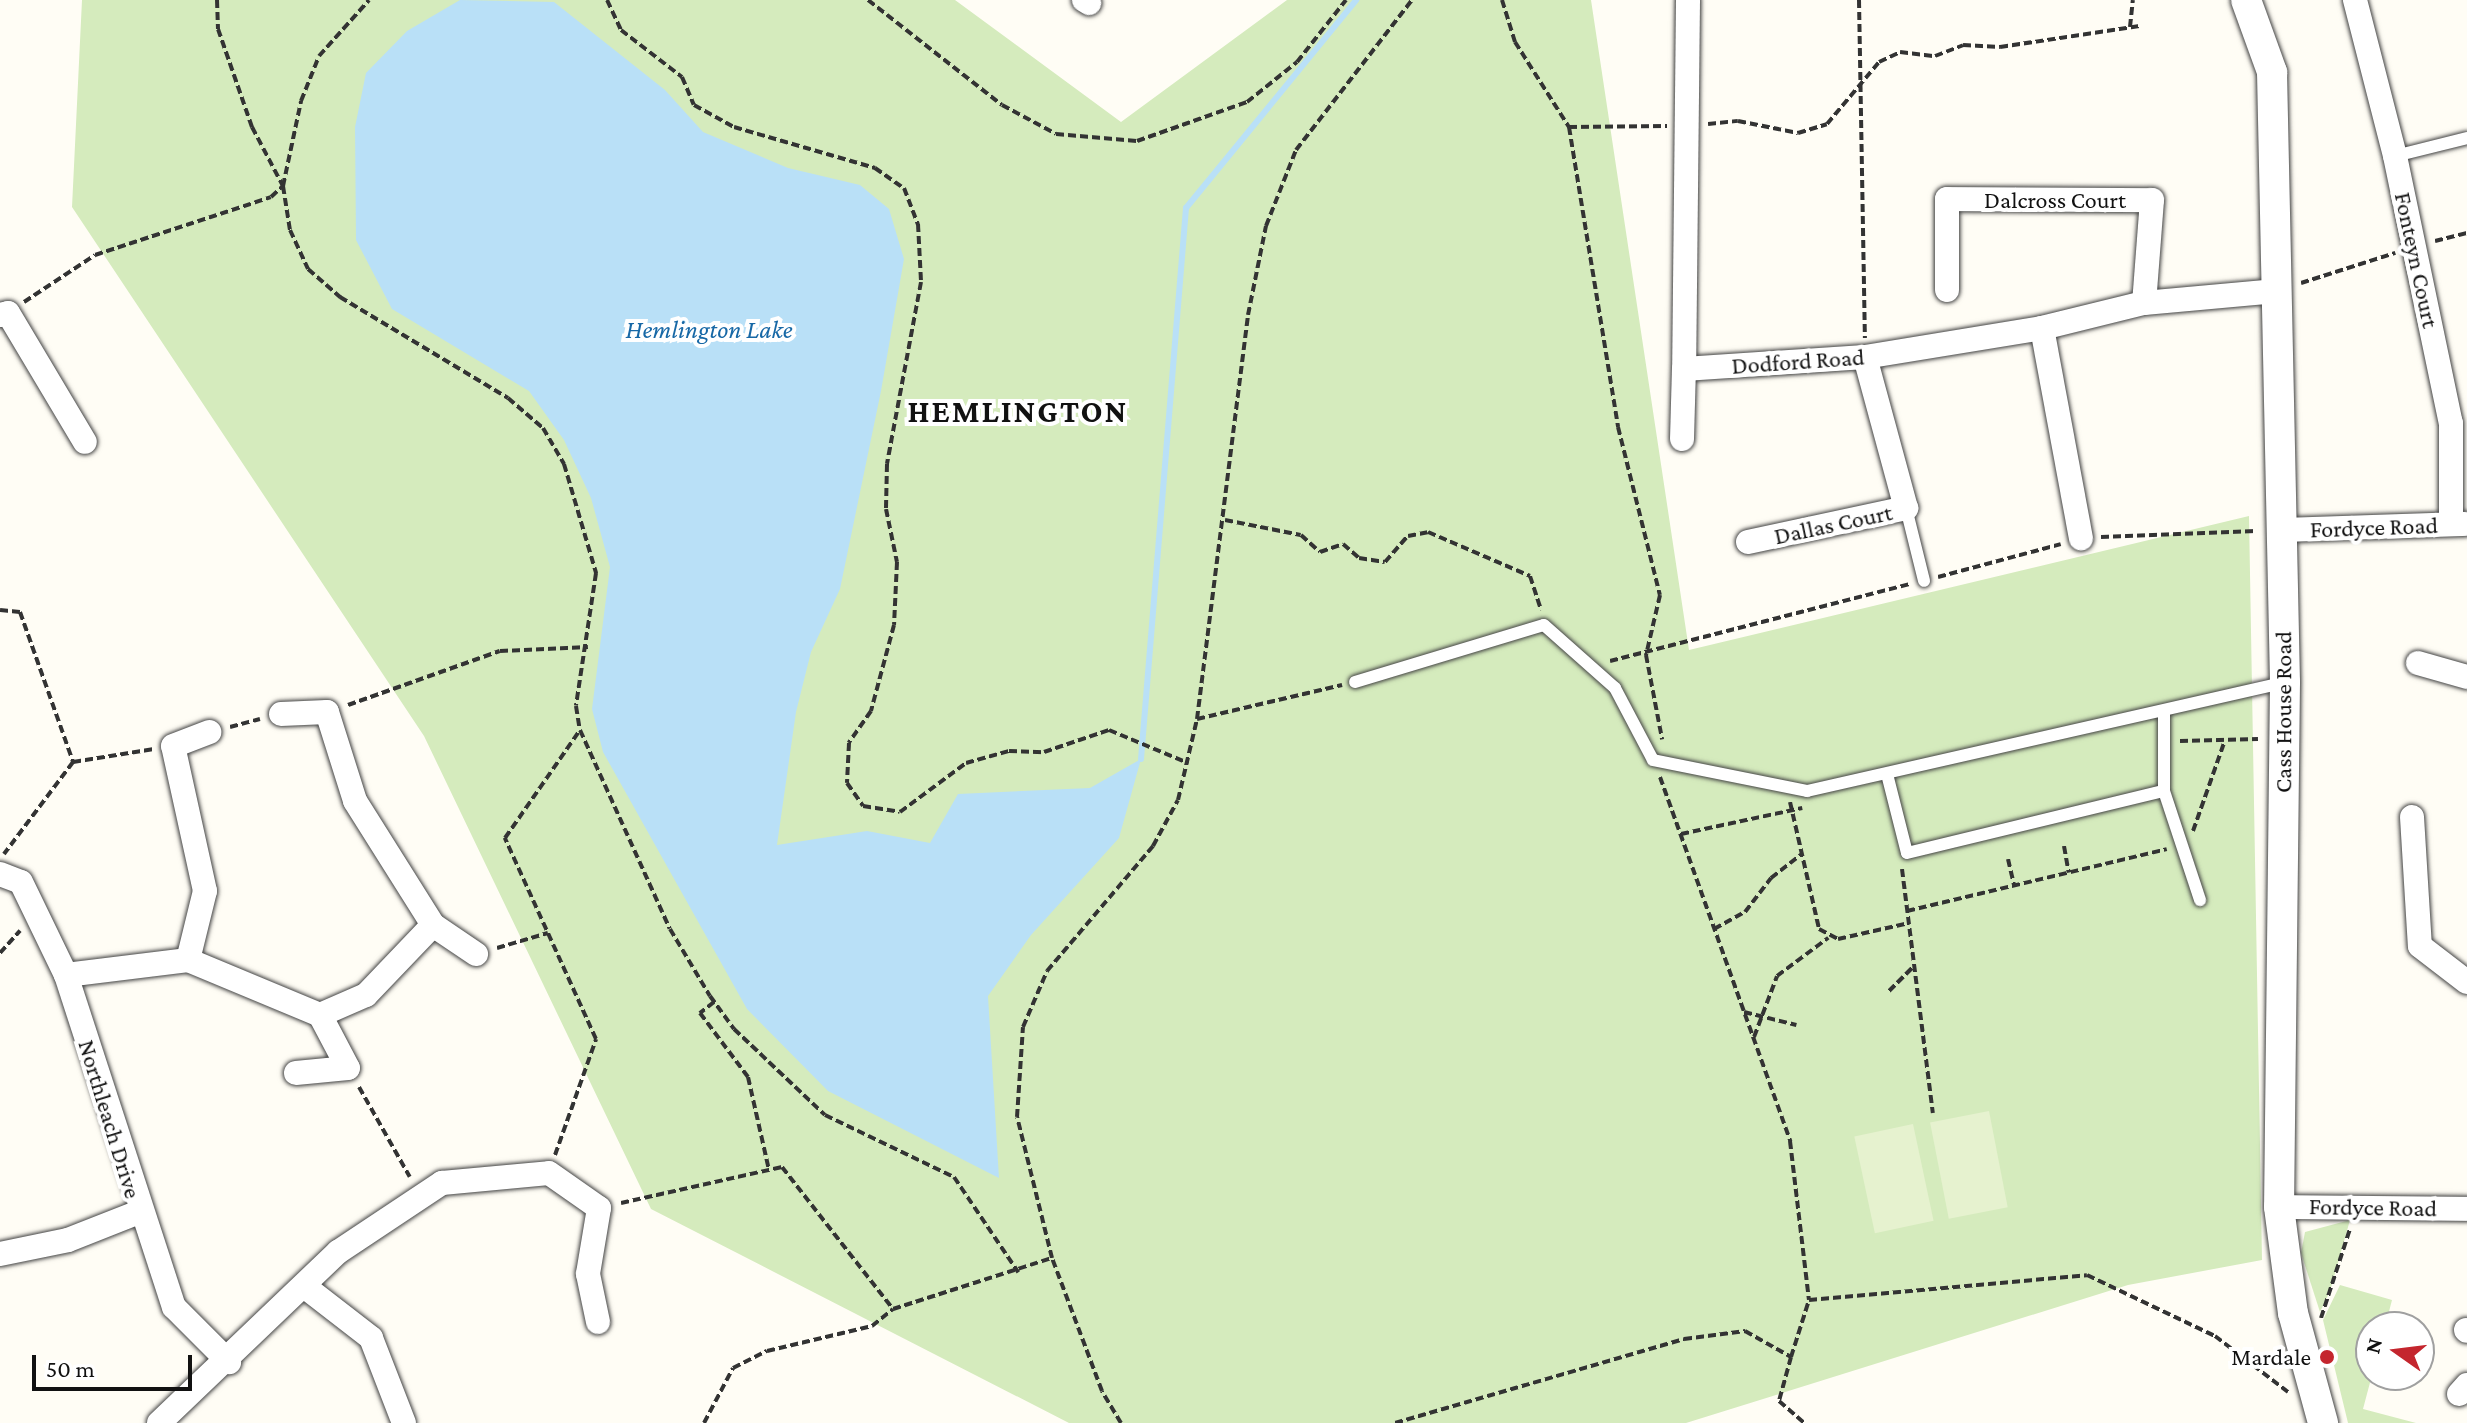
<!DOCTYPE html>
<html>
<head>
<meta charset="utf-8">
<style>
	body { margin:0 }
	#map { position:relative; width:2467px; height:1423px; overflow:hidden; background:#fffdf5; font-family:"Crimson Pro",serif }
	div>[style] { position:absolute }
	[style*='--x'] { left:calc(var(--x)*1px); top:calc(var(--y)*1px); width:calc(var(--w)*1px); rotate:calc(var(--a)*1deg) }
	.green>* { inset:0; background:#d5ebbd }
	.pitch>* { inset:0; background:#e6f2cf; transform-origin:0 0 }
	.water>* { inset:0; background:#b9e0f7 }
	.stream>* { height:6px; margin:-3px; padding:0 3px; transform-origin:3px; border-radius:3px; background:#b9e0f7 }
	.path>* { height:4px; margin-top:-2px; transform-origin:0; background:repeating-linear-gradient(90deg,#333 0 8px,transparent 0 12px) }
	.roads { filter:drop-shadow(0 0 2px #444) drop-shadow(0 0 2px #444) }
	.service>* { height:12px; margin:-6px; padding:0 6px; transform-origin:6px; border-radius:6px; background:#fff }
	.minor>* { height:24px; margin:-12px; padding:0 12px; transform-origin:12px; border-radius:12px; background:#fff }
	.tertiary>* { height:30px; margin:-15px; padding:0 15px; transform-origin:15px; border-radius:15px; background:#fff }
	.dots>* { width:22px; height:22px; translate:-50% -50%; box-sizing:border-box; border:4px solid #fff; border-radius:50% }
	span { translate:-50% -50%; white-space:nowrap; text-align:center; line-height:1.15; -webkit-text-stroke:8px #fff; paint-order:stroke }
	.street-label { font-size:24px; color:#111 }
	.poi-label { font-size:24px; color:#111 }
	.right { translate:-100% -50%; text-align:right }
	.water-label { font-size:26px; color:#1768a6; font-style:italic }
	.district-label { font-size:32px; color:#111; font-weight:700; letter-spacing:2px }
	.north { position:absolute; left:2355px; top:1311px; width:80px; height:80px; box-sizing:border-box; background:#fff; border:2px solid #a0a0a0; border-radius:50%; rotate:284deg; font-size:22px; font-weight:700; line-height:32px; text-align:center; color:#111 }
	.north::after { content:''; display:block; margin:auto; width:28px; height:36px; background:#c4262e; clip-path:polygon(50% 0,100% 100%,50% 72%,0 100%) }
	.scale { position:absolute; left:32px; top:1355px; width:160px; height:36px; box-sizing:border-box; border:4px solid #111; border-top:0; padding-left:10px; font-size:24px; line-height:28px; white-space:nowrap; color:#111; -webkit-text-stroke:6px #fff; paint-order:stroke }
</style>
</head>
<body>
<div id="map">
	<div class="green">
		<i style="clip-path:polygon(82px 0,955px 0,1121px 122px,1287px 0,1591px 0,1689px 650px,2249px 516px,2262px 1260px,2128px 1285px,1686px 1423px,1069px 1423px,651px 1209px,424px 736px,72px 207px)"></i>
		<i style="clip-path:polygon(2350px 1220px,2330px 1291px,2320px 1312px,2301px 1253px,2305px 1232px)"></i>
		<i style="clip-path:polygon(2340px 1285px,2392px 1300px,2385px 1327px,2371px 1327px,2372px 1375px,2363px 1409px,2416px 1423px,2348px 1423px,2323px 1320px)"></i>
	</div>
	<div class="pitch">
		<i style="left:1989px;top:1111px;width:98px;height:60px;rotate:79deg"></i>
		<i style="left:1913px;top:1124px;width:99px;height:60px;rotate:78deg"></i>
	</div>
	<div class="water">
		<i style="clip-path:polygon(460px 0,554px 2px,665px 90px,703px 132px,788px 168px,860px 185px,889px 209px,904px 259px,881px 391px,840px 589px,811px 652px,796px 712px,777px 845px,867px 831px,930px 843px,958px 794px,1090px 788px,1141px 759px,1119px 838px,1031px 935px,988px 996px,999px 1178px,828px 1091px,747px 1009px,603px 752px,592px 709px,610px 567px,591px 498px,564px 440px,529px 391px,392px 309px,356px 240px,355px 127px,366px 73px,407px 31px)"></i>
	</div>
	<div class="stream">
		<i style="--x:1141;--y:759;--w:553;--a:-85.33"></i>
		<i style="--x:1186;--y:208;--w:269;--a:-50.7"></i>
	</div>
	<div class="path">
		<i style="--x:217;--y:0;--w:29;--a:88"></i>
		<i style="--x:218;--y:29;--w:104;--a:70.9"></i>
		<i style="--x:252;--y:127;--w:67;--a:62.3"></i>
		<i style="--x:283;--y:186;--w:45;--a:81"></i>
		<i style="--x:290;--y:230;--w:43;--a:65.2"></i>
		<i style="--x:308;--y:269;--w:43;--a:41.2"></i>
		<i style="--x:340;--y:297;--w:196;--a:31"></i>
		<i style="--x:508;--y:398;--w:46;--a:40.6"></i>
		<i style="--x:543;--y:428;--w:42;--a:59.7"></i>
		<i style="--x:564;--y:464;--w:114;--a:73.6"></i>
		<i style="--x:596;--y:573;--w:134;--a:98.6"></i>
		<i style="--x:576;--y:706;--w:24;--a:81"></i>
		<i style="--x:580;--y:730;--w:218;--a:65.7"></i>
		<i style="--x:670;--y:929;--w:78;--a:59.2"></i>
		<i style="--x:710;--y:996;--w:41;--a:54"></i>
		<i style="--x:734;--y:1029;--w:125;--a:43.4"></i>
		<i style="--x:825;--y:1115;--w:143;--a:25.7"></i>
		<i style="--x:954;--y:1177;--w:115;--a:56"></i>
		<i style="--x:607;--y:0;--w:33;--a:65"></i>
		<i style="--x:621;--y:30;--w:77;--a:37.6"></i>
		<i style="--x:682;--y:77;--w:30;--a:67"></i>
		<i style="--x:694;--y:105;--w:46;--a:28.8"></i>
		<i style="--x:734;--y:127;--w:147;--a:16.2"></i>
		<i style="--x:875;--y:168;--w:35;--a:35"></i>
		<i style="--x:904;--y:188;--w:39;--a:69"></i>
		<i style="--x:918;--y:224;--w:58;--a:87"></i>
		<i style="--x:921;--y:282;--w:185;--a:100.6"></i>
		<i style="--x:887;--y:464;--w:45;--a:91.3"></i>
		<i style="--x:886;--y:509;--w:54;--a:78.3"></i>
		<i style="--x:897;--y:562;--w:63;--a:92.7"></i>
		<i style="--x:894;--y:625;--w:89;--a:105"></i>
		<i style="--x:871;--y:711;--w:39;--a:125"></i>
		<i style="--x:849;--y:743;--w:40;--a:92.9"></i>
		<i style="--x:847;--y:783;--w:28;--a:55"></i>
		<i style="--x:863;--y:806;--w:37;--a:9"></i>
		<i style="--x:900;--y:812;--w:82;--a:-36.6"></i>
		<i style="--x:966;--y:763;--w:45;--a:-15.6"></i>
		<i style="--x:1009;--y:751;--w:35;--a:2"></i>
		<i style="--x:1044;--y:752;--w:69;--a:-18.7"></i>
		<i style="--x:1109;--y:730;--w:86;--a:22.7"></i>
		<i style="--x:868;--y:0;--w:170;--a:38.1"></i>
		<i style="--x:1002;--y:105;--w:61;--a:28.2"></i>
		<i style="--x:1056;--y:134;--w:81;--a:4.9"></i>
		<i style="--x:1137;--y:141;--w:117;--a:-19.5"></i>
		<i style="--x:1247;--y:102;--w:64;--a:-38.7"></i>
		<i style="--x:1297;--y:62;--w:79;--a:-51.7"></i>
		<i style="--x:1502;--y:0;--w:44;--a:72.8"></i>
		<i style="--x:1515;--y:42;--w:101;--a:57.6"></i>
		<i style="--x:1569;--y:127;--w:304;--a:80.7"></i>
		<i style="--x:1618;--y:427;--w:173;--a:76"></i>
		<i style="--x:1660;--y:595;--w:62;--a:103.1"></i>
		<i style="--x:1646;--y:655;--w:86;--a:79.2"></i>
		<i style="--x:1859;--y:0;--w:338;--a:89"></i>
		<i style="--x:2130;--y:27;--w:27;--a:-84"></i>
		<i style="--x:1708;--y:124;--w:30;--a:-6"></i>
		<i style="--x:1738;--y:121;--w:61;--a:11.3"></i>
		<i style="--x:1798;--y:133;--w:30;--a:-17"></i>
		<i style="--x:1827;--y:124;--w:81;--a:-50"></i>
		<i style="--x:1879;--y:62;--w:23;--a:-25"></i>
		<i style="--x:1900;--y:52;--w:35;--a:7"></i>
		<i style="--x:1935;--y:56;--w:30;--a:-21"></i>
		<i style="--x:1963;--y:45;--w:37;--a:3"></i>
		<i style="--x:2000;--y:47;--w:141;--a:-8.6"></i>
		<i style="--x:1569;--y:127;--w:98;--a:-0.6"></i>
		<i style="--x:2435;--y:241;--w:33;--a:-14"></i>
		<i style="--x:2301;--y:283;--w:99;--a:-17.7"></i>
		<i style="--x:24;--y:302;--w:85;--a:-33.5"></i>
		<i style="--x:95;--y:255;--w:185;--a:-18.2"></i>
		<i style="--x:271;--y:197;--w:16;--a:-43"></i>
		<i style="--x:283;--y:186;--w:87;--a:-78"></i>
		<i style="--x:301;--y:101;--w:48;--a:-68.2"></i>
		<i style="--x:319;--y:56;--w:75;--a:-48.2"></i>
		<i style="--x:1225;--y:520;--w:77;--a:11.2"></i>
		<i style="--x:1301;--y:535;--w:25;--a:42"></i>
		<i style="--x:1320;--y:552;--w:24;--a:-19"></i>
		<i style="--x:1343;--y:544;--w:21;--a:41"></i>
		<i style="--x:1359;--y:558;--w:26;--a:9"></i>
		<i style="--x:1385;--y:562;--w:35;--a:-49"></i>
		<i style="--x:1408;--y:536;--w:20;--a:-11"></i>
		<i style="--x:1428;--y:532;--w:111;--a:23.3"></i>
		<i style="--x:1530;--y:576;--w:36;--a:72"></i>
		<i style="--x:2101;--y:537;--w:155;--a:-2.2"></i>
		<i style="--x:1938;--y:577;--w:127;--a:-15"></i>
		<i style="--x:0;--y:610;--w:20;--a:6"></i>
		<i style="--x:20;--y:612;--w:159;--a:70.5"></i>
		<i style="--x:73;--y:762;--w:115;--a:126.9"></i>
		<i style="--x:1610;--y:661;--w:310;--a:-14.4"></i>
		<i style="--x:348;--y:705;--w:161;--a:-19.6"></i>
		<i style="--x:500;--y:651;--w:88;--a:-2.6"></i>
		<i style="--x:1197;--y:719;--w:149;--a:-13.2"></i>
		<i style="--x:230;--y:727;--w:31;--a:-15"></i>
		<i style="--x:2180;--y:741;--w:78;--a:-1.5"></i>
		<i style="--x:73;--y:762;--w:82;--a:-9.1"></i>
		<i style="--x:1660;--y:777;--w:387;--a:70.3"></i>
		<i style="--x:1790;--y:1141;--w:160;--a:83.2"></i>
		<i style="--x:1790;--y:802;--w:130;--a:77.1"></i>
		<i style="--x:1819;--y:929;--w:21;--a:28"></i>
		<i style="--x:1838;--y:939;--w:73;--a:-12.7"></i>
		<i style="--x:2193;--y:831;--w:93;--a:-70.6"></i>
		<i style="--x:1681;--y:834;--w:124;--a:-12.1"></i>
		<i style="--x:2064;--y:846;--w:27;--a:80"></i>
		<i style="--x:2008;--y:859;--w:28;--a:77"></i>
		<i style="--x:1902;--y:869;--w:246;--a:82.8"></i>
		<i style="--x:1907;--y:911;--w:267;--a:-13.4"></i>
		<i style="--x:1714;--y:929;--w:35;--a:-29"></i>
		<i style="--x:1745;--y:912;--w:43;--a:-52.6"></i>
		<i style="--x:1771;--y:878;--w:39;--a:-38"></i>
		<i style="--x:497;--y:948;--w:53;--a:-16.4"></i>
		<i style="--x:0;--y:953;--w:30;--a:-48"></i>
		<i style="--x:1889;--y:991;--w:35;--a:-45"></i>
		<i style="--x:714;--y:1002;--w:18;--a:142"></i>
		<i style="--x:700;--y:1013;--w:80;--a:53.1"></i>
		<i style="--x:748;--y:1077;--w:95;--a:77.3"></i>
		<i style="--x:1744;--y:1012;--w:54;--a:14"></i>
		<i style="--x:1754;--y:1037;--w:65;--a:-69.3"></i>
		<i style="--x:1777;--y:976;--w:64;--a:-36.7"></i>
		<i style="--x:359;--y:1087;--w:103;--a:60.5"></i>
		<i style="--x:555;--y:1155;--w:123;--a:-70.5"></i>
		<i style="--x:596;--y:1039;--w:221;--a:-114.4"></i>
		<i style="--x:505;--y:838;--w:131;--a:-55.2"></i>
		<i style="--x:621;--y:1203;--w:165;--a:-12.6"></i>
		<i style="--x:782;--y:1167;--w:180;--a:52"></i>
		<i style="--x:2321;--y:1318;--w:94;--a:-72"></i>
		<i style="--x:1791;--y:1357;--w:46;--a:105.3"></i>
		<i style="--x:1779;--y:1401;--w:33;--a:41"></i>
		<i style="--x:704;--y:1423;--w:62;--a:-62.2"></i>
		<i style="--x:733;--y:1368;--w:38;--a:-27"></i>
		<i style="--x:767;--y:1351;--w:108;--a:-13.4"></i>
		<i style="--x:872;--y:1326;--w:27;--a:-39"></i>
		<i style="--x:893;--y:1309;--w:167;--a:-17.8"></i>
		<i style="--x:1121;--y:1423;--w:37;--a:-121"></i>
		<i style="--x:1102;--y:1391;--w:142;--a:-110.6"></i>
		<i style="--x:1052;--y:1258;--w:145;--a:-103.9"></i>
		<i style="--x:1017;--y:1117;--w:90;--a:-86.2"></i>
		<i style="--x:1023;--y:1027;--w:61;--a:-66.8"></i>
		<i style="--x:1047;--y:971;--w:164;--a:-49.7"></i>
		<i style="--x:1153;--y:846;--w:52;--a:-61.5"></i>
		<i style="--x:1178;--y:800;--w:83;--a:-76.8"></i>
		<i style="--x:1197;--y:719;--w:407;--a:-82.8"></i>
		<i style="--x:1248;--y:315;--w:91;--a:-78.6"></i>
		<i style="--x:1266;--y:226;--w:82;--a:-68.5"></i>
		<i style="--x:1296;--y:150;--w:190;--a:-52.3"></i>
		<i style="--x:1395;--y:1423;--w:301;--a:-16.2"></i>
		<i style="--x:1684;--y:1339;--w:62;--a:-7.5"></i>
		<i style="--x:1745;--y:1331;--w:53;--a:29.5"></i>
		<i style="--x:1791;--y:1357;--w:60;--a:-72.5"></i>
		<i style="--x:1809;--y:1300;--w:279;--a:-5.1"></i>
		<i style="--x:2087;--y:1275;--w:142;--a:25.5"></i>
		<i style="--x:2215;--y:1336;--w:92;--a:37.5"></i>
	</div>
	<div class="roads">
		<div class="service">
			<i style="--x:2395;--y:156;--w:74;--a:-14"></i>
			<i style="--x:1906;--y:508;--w:75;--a:76.1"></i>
			<i style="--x:1355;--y:682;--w:197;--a:-16.8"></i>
			<i style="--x:1544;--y:625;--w:95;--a:41.6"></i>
			<i style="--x:1615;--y:688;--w:81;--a:62.2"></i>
			<i style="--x:1653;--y:760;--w:157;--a:11.4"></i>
			<i style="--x:1807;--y:791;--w:490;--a:-12.8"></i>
			<i style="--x:2164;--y:711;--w:80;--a:90"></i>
			<i style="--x:2164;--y:791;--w:115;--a:71.7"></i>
			<i style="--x:1887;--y:774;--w:81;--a:75.8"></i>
			<i style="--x:1907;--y:853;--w:264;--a:-13.6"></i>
		</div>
		<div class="minor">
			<i style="--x:1084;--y:0;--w:6;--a:31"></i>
			<i style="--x:1688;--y:0;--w:369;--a:90.6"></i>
			<i style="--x:1684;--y:369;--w:181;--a:-3.8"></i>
			<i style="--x:1865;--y:357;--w:179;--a:-9.3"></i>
			<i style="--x:2042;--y:328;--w:105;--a:-13.8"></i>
			<i style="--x:2144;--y:303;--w:133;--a:-5.2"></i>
			<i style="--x:2355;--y:0;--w:161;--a:75.6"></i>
			<i style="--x:2395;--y:156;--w:273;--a:78.2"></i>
			<i style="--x:2451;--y:423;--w:101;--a:90"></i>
			<i style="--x:1947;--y:290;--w:91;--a:-90"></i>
			<i style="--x:1947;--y:199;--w:205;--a:0.3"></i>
			<i style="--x:2152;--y:200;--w:103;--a:94.4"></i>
			<i style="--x:0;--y:315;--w:8;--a:-14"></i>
			<i style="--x:8;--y:313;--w:150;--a:59.2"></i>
			<i style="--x:2042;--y:328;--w:214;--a:79.5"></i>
			<i style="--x:1682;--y:439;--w:70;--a:-88.4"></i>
			<i style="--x:2280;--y:530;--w:185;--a:-1.9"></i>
			<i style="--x:1748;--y:542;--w:162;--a:-12.1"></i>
			<i style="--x:1906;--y:508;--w:156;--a:-105.2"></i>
			<i style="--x:2418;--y:663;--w:51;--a:15.9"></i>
			<i style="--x:281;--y:714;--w:46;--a:-2.5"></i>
			<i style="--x:327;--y:712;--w:93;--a:72.5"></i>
			<i style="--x:355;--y:801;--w:146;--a:57.8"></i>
			<i style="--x:433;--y:925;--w:52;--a:34"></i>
			<i style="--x:2412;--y:817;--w:129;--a:86.5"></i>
			<i style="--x:2420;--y:946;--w:59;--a:37.5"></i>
			<i style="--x:0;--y:874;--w:22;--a:21"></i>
			<i style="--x:21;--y:882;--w:103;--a:64.2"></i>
			<i style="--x:66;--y:975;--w:349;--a:72"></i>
			<i style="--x:174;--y:1307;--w:78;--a:45"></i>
			<i style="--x:188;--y:960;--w:71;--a:-76.2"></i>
			<i style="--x:205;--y:891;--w:148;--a:-102.4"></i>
			<i style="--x:173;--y:746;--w:39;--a:-21"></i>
			<i style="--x:66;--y:975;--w:123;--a:-7"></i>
			<i style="--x:188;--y:960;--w:143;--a:22.6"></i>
			<i style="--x:320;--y:1015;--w:50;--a:-23.5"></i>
			<i style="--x:366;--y:995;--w:97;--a:-46.3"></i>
			<i style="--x:296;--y:1073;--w:52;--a:-5.5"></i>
			<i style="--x:348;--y:1068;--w:60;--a:-117.8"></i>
			<i style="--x:2279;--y:1207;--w:188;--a:0.6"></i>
			<i style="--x:0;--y:1254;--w:69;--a:-11.6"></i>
			<i style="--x:68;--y:1240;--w:76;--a:-21.5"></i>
			<i style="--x:304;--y:1286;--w:85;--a:37.8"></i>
			<i style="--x:371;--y:1338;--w:91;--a:68.8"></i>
			<i style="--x:2466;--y:1330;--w:1;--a:45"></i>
			<i style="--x:2459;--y:1394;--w:12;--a:-48"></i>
			<i style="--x:159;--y:1423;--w:248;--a:-43.7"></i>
			<i style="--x:338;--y:1252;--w:125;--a:-33.6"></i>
			<i style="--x:442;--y:1183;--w:107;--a:-5.3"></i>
			<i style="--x:549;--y:1173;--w:61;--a:35"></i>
			<i style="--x:599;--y:1208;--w:67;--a:99.5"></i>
			<i style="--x:588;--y:1274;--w:49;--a:78.2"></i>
		</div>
		<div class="tertiary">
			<i style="--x:2246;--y:0;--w:77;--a:70.1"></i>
			<i style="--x:2272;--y:72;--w:610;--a:88.78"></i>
			<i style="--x:2285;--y:682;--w:525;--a:90.65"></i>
			<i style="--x:2279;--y:1207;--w:107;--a:82.5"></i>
			<i style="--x:2293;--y:1313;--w:114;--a:74.7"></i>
		</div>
	</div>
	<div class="dots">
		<i style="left:2327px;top:1357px;background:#c4262e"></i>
	</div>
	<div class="street-label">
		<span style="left:2055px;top:200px">Dalcross Court</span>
		<span style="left:2417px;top:260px;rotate:78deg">Fonteyn Court</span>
		<span style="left:1798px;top:361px;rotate:-4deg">Dodford Road</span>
		<span style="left:1833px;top:524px;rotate:-12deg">Dallas Court</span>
		<span style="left:2374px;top:527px;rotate:-2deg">Fordyce Road</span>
		<span style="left:2283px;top:712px;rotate:-90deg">Cass House Road</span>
		<span style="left:110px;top:1119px;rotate:73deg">Northleach Drive</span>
		<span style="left:2373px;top:1207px;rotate:1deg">Fordyce Road</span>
	</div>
	<div class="poi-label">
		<span class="right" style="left:2311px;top:1357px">Mardale</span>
	</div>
	<div class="water-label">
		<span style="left:709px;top:330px">Hemlington Lake</span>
	</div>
	<div class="district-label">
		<span style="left:1018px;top:411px">HEMLINGTON</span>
	</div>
	<div class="north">N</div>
	<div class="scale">50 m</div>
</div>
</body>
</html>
